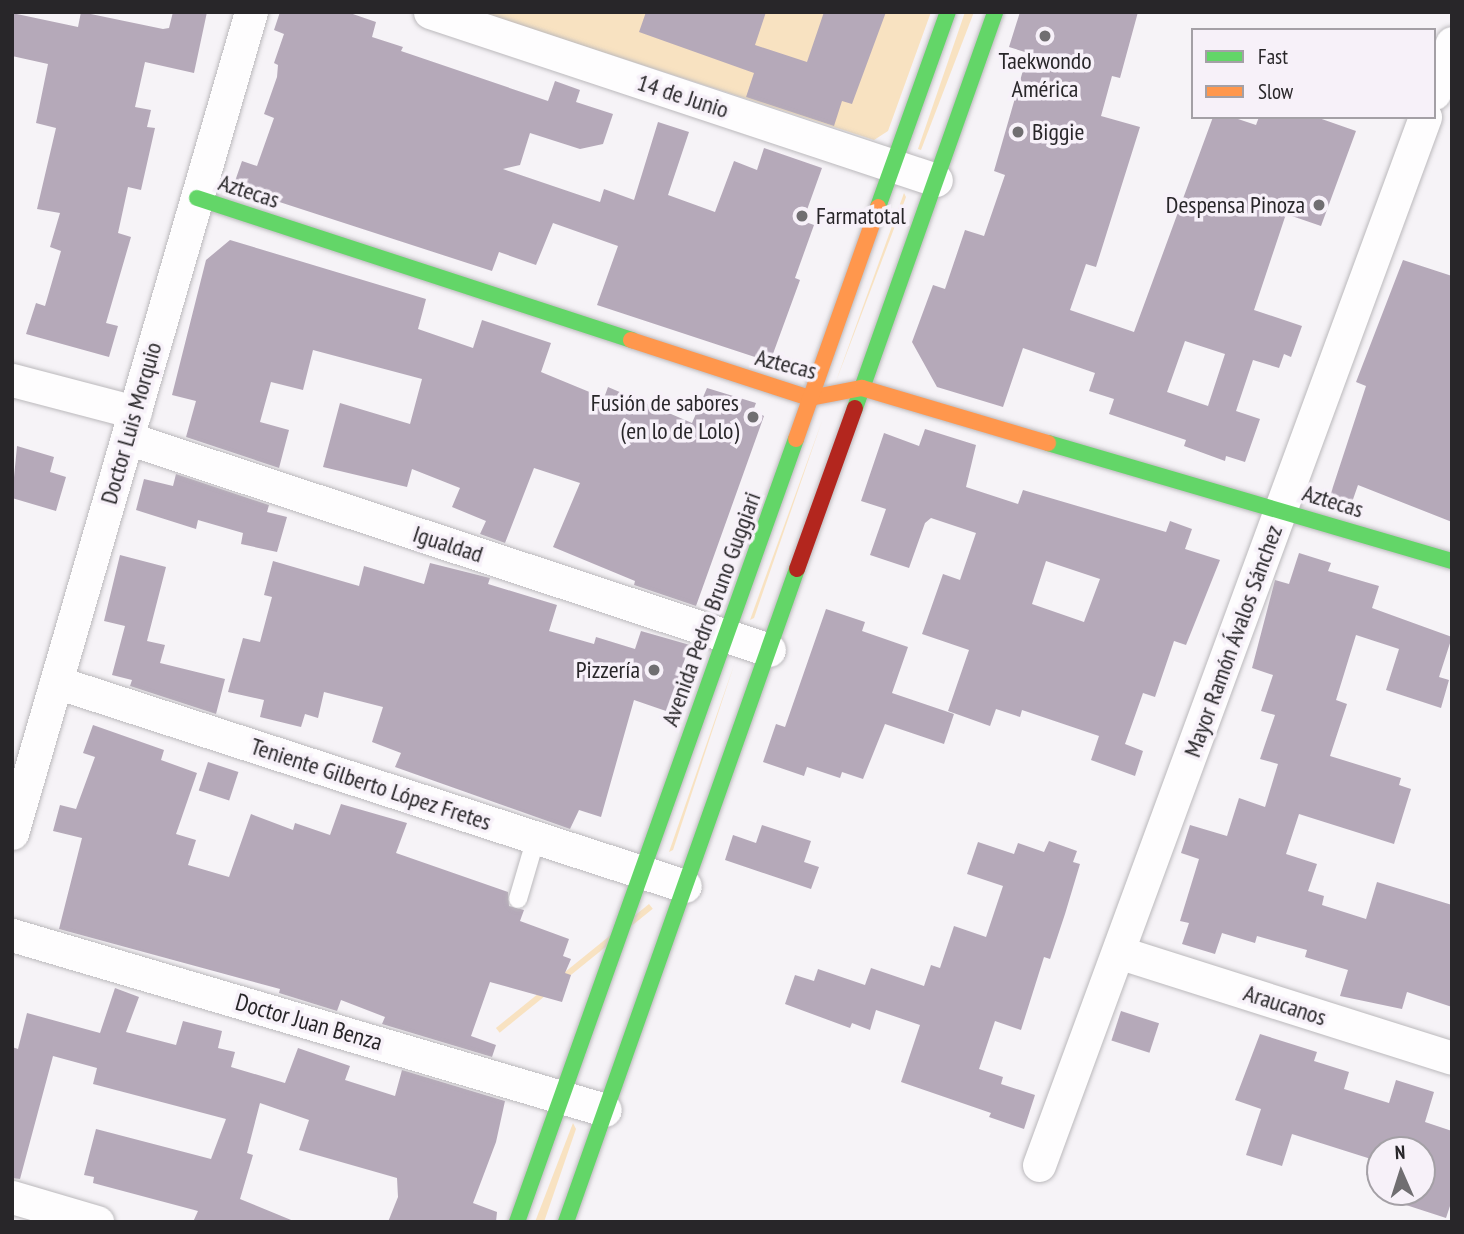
<!DOCTYPE html>
<html>
<head>
<meta charset="utf-8">
<style>
	body { margin:0 }
	#map { position:relative; width:1464px; height:1234px; overflow:hidden; background:#f6f3f7; font-family:"PT Sans Narrow",sans-serif }
	div>[style] { position:absolute }
	[style*='--x'] { left:calc(var(--x)*1px); top:calc(var(--y)*1px); width:calc(var(--w)*1px); rotate:calc(var(--a)*1deg) }
	.green>* { inset:0; background:#f8e2c1; transform-origin:0 0 }
	.building>* { inset:0; background:#b5a9b9; transform-origin:0 0 }
	.roads { filter:drop-shadow(0 0 2px #bbb9bc) drop-shadow(0 0 2px #bbb9bc) }
	.lane>* { height:18px; margin:-9px; padding:0 9px; transform-origin:9px; border-radius:9px; background:#fefdfe }
	.street>* { height:33px; margin:-16.5px; padding:0 16.5px; transform-origin:16.5px; border-radius:16.5px; background:#fefdfe }
	.fast>* { height:16px; margin:-8px; padding:0 8px; transform-origin:8px; border-radius:8px; background:#63d668 }
	.slow>* { height:16px; margin:-8px; padding:0 8px; transform-origin:8px; border-radius:8px; background:#ff974d }
	.jam>* { height:16px; margin:-8px; padding:0 8px; transform-origin:8px; border-radius:8px; background:#b3261e }
	.dots>* { width:19px; height:19px; translate:-50% -50%; box-sizing:border-box; border:4px solid #f7f1f9; border-radius:50% }
	span { translate:-50% -50%; white-space:nowrap; text-align:center; line-height:1.15; -webkit-text-stroke:7px #f7f1f9; paint-order:stroke }
	.poi-label { font-size:24px; color:#282629 }
	.left { translate:0 -50%; text-align:left }
	.right { translate:-100% -50%; text-align:right }
	.street-label { font-size:24px; color:#282629 }
	.frame { position:absolute; inset:0; border:14px solid #282629; pointer-events:none }
	.legend { position:absolute; left:1191px; top:28px; width:245px; height:91px; box-sizing:border-box; background:#f7f1f9; border:2px solid #a4a0a6; margin:0; padding:9px 12px; list-style:none; font-size:21px; color:#282629 }
	.legend li { display:flex; align-items:center; gap:14px; height:35px }
	.legend b { width:35px; border:2px solid #a4a0a6 }
	.north { position:absolute; left:1366px; top:1136px; width:70px; height:70px; box-sizing:border-box; background:#f7f1f9; border:2px solid #a4a0a6; border-radius:50%; rotate:357deg; font-size:19px; font-weight:700; line-height:28px; text-align:center; color:#282629 }
	.north::after { content:''; display:block; margin:auto; width:24px; height:32px; background:#706e71; clip-path:polygon(50% 0,100% 100%,50% 72%,0 100%) }
</style>
</head>
<body>
<div id="map">
	<div class="green">
		<i style="clip-path:polygon(479px 12px,931px 12px,888px 131px,874px 140px)"></i>
		<i style="clip-path:polygon(965px 12px,974px 12px,921px 150px,918px 149px)"></i>
		<i style="clip-path:polygon(904px 193px,906px 197px,835px 384px)"></i>
		<i style="clip-path:polygon(822px 421px,754px 618px,750px 620px)"></i>
		<i style="clip-path:polygon(734px 665px,673px 850px,669px 852px)"></i>
		<i style="left:649px;top:904px;width:6px;height:197px;rotate:51deg"></i>
		<i style="clip-path:polygon(573px 1123px,576px 1129px,544px 1222px,535px 1222px)"></i>
	</div>
	<div class="building">
		<i style="clip-path:polygon(81px 12px,163px 29px,169px 28px,173px 12px,207px 12px,194px 73px,145px 62px,135px 107px,151px 110px,147px 127px,155px 128px,141px 190px,128px 187px,118px 233px,131px 237px,106px 323px,118px 326px,109px 357px,26px 334px,36px 303px,45px 306px,61px 251px,50px 247px,60px 213px,37px 209px,56px 128px,36px 123px,48px 64px,12px 56px,12px 13px,78px 27px)"></i>
		<i style="clip-path:polygon(280px 12px,347px 12px,376px 22px,372px 37px,403px 47px,401px 51px,548px 101px,555px 81px,580px 90px,576px 102px,613px 114px,603px 144px,580px 149px,530px 133px,520px 165px,503px 169px,600px 202px,604px 189px,634px 200px,658px 122px,689px 132px,668px 195px,715px 212px,734px 161px,757px 170px,764px 148px,822px 168px,803px 221px,814px 225px,795px 278px,800px 280px,770px 362px,597px 305px,618px 246px,553px 223px,536px 265px,499px 252px,492px 271px,233px 187px,242px 161px,257px 166px,274px 118px,264px 114px,277px 77px,278px 65px,274px 63px,284px 34px,274px 30px)"></i>
		<i style="clip-path:polygon(646px 12px,766px 12px,755px 45px,807px 62px,824px 12px,886px 12px,852px 104px,842px 101px,834px 126px,746px 97px,754px 73px,639px 32px)"></i>
		<i style="clip-path:polygon(evenodd,1020px 12px,1138px 12px,1120px 78px,1112px 76px,1101px 116px,1140px 127px,1096px 267px,1086px 264px,1070px 310px,1134px 332px,1213px 117px,1232px 117px,1256px 125px,1259px 117px,1316px 117px,1356px 131px,1321px 226px,1286px 214px,1254px 310px,1302px 326px,1291px 357px,1284px 354px,1279px 368px,1253px 360px,1236px 411px,1260px 419px,1245px 462px,1226px 456px,1225px 461px,1184px 446px,1186px 440px,1109px 414px,1114px 399px,1089px 391px,1095px 373px,1023px 348px,1003px 407px,937px 387px,912px 342px,933px 285px,945px 289px,965px 230px,984px 236px,1005px 175px,994px 171px,1028px 53px,1009px 47px,1020px 12px,1185px 341px,1225px 354px,1208px 406px,1167px 392px,1185px 341px)"></i>
		<i style="clip-path:polygon(230px 240px,426px 299px,418px 329px,473px 348px,482px 320px,551px 343px,541px 372px,604px 398px,608px 387px,692px 423px,707px 388px,756px 403px,753px 411px,764px 416px,696px 606px,634px 585px,635px 581px,553px 547px,580px 483px,534px 468px,505px 543px,480px 534px,486px 521px,452px 507px,460px 488px,412px 469px,407px 487px,323px 467px,340px 403px,410px 424px,422px 379px,313px 350px,303px 390px,271px 382px,260px 422px,289px 430px,279px 468px,186px 437px,196px 401px,172px 395px,206px 260px)"></i>
		<i style="clip-path:polygon(1403px 260px,1452px 276px,1452px 522px,1358px 485px,1350px 508px,1328px 502px,1366px 386px,1356px 382px)"></i>
		<i style="clip-path:polygon(evenodd,925px 429px,976px 445px,966px 487px,1018px 504px,1023px 490px,1166px 532px,1170px 521px,1192px 529px,1185px 549px,1220px 560px,1186px 645px,1174px 641px,1155px 697px,1143px 693px,1125px 744px,1143px 751px,1135px 776px,1091px 760px,1099px 736px,1022px 710px,1020px 717px,996px 709px,990px 726px,948px 711px,969px 650px,922px 634px,943px 574px,960px 580px,976px 533px,931px 518px,925px 523px,909px 568px,870px 555px,886px 509px,861px 501px,884px 433px,919px 446px,925px 429px,1046px 561px,1100px 579px,1084px 622px,1032px 604px,1046px 561px)"></i>
		<i style="clip-path:polygon(17px 446px,54px 457px,50px 472px,66px 477px,56px 511px,12px 498px)"></i>
		<i style="clip-path:polygon(176px 474px,269px 505px,267px 512px,287px 517px,277px 552px,241px 544px,243px 533px,198px 520px,196px 529px,136px 510px,144px 479px,173px 486px)"></i>
		<i style="clip-path:polygon(1299px 553px,1331px 563px,1328px 571px,1379px 586px,1372px 608px,1452px 637px,1439px 677px,1449px 680px,1441px 708px,1386px 690px,1399px 649px,1356px 635px,1336px 700px,1347px 704px,1330px 756px,1401px 778px,1399px 785px,1411px 789px,1394px 844px,1299px 814px,1286px 854px,1317px 864px,1308px 891px,1324px 896px,1322px 905px,1366px 919px,1377px 882px,1452px 905px,1452px 1007px,1407px 992px,1402px 1009px,1340px 996px,1348px 970px,1305px 957px,1307px 950px,1257px 936px,1255px 943px,1222px 933px,1215px 954px,1182px 944px,1189px 923px,1180px 921px,1199px 859px,1181px 853px,1190px 825px,1227px 836px,1239px 798px,1265px 807px,1278px 764px,1260px 759px,1275px 715px,1261px 711px,1273px 675px,1252px 668px,1275px 580px,1289px 584px)"></i>
		<i style="clip-path:polygon(120px 555px,166px 567px,147px 641px,165px 645px,160px 663px,225px 679px,216px 714px,130px 686px,132px 680px,112px 675px,125px 626px,104px 621px)"></i>
		<i style="clip-path:polygon(273px 561px,359px 586px,364px 566px,424px 584px,430px 563px,490px 578px,488px 584px,557px 605px,549px 631px,594px 644px,596px 637px,635px 649px,641px 631px,690px 645px,666px 711px,634px 700px,601px 817px,579px 810px,570px 829px,395px 767px,401px 753px,372px 742px,383px 707px,324px 692px,318px 718px,305px 714px,301px 727px,260px 717px,264px 700px,228px 692px,243px 638px,260px 642px,272px 597px,264px 595px)"></i>
		<i style="clip-path:polygon(826px 609px,865px 622px,862px 631px,908px 647px,892px 693px,954px 714px,944px 744px,885px 724px,863px 779px,842px 772px,840px 778px,807px 767px,804px 776px,763px 762px,776px 724px,785px 727px)"></i>
		<i style="clip-path:polygon(93px 725px,164px 750px,161px 760px,197px 773px,176px 834px,196px 840px,188px 865px,229px 877px,251px 814px,293px 830px,295px 823px,330px 835px,341px 804px,407px 823px,396px 853px,508px 892px,509px 906px,524px 910px,520px 921px,569px 939px,563px 956px,571px 959px,565px 973px,571px 975px,562px 1002px,490px 982px,471px 1036px,496px 1045px,492px 1057px,382px 1024px,385px 1017px,341px 1000px,337px 1011px,279px 993px,280px 989px,59px 929px,82px 838px,53px 831px,60px 805px,76px 809px,95px 757px,83px 753px)"></i>
		<i style="left:208px;top:762px;width:32px;height:30px;rotate:18deg"></i>
		<i style="clip-path:polygon(762px 825px,811px 841px,804px 862px,819px 867px,811px 889px,725px 860px,733px 835px,756px 843px)"></i>
		<i style="clip-path:polygon(1049px 841px,1077px 851px,1073px 862px,1080px 864px,1065px 914px,1050px 959px,1044px 957px,1021px 1030px,995px 1021px,979px 1069px,1003px 1077px,1001px 1084px,1035px 1095px,1024px 1129px,989px 1117px,991px 1113px,901px 1082px,920px 1025px,876px 1010px,870px 1030px,852px 1023px,850px 1028px,785px 1004px,795px 975px,814px 981px,818px 969px,865px 985px,871px 968px,924px 986px,931px 965px,940px 968px,954px 926px,986px 937px,1003px 886px,967px 874px,978px 842px,1014px 854px,1018px 843px,1044px 852px)"></i>
		<i style="clip-path:polygon(115px 988px,139px 997px,126px 1032px,176px 1045px,183px 1021px,222px 1031px,218px 1048px,235px 1052px,231px 1067px,285px 1083px,298px 1048px,350px 1066px,345px 1080px,395px 1096px,402px 1070px,505px 1101px,496px 1142px,473px 1203px,497px 1212px,496px 1222px,388px 1222px,398px 1197px,397px 1178px,299px 1150px,309px 1120px,260px 1103px,247px 1153px,253px 1155px,240px 1199px,296px 1222px,193px 1222px,198px 1211px,93px 1183px,94px 1177px,84px 1175px,96px 1129px,211px 1159px,226px 1119px,93px 1084px,97px 1068px,53px 1056px,20px 1179px,12px 1178px,12px 1047px,18px 1049px,27px 1013px,100px 1033px)"></i>
		<i style="left:1121px;top:1011px;width:40px;height:31px;rotate:18deg"></i>
		<i style="clip-path:polygon(1260px 1034px,1317px 1052px,1314px 1061px,1349px 1072px,1344px 1089px,1389px 1103px,1396px 1080px,1434px 1092px,1425px 1122px,1452px 1131px,1452px 1200px,1446px 1218px,1406px 1205px,1410px 1192px,1422px 1192px,1422px 1150px,1380px 1150px,1380px 1179px,1366px 1175px,1371px 1159px,1292px 1134px,1282px 1166px,1246px 1155px,1261px 1109px,1235px 1100px)"></i>
	</div>
	<div class="roads">
		<div class="lane">
			<i style="--x:518;--y:899;--w:64;--a:-73.6"></i>
		</div>
		<div class="street">
			<i style="--x:430;--y:12;--w:533;--a:18.37"></i>
			<i style="--x:1434;--y:93;--w:53;--a:-70.2"></i>
			<i style="--x:12;--y:380;--w:127;--a:14.6"></i>
			<i style="--x:127;--y:438;--w:676;--a:18.27"></i>
			<i style="--x:56;--y:682;--w:661;--a:17.97"></i>
			<i style="--x:12;--y:833;--w:855;--a:-73.77"></i>
			<i style="--x:12;--y:935;--w:618;--a:16.44"></i>
			<i style="--x:1118;--y:952;--w:350;--a:17.6"></i>
			<i style="--x:1039;--y:1165;--w:1117;--a:-69.78"></i>
			<i style="--x:12;--y:1197;--w:89;--a:16.4"></i>
		</div>
		<div class="fast">
			<i style="--x:197;--y:198;--w:457;--a:18.1"></i>
			<i style="--x:878;--y:207;--w:207;--a:-70.3"></i>
			<i style="--x:855;--y:408;--w:420;--a:-70.5"></i>
			<i style="--x:1048;--y:443;--w:421;--a:16.3"></i>
			<i style="--x:517;--y:1222;--w:831;--a:-70.39"></i>
			<i style="--x:566;--y:1222;--w:693;--a:-70.52"></i>
		</div>
		<div class="slow">
			<i style="--x:631;--y:340;--w:188;--a:18"></i>
			<i style="--x:810;--y:398;--w:53;--a:-10.9"></i>
			<i style="--x:862;--y:388;--w:194;--a:16.5"></i>
			<i style="--x:796;--y:439;--w:246;--a:-70.5"></i>
		</div>
		<div class="jam">
			<i style="--x:797;--y:569;--w:171;--a:-70.2"></i>
		</div>
	</div>
	<div class="dots">
		<i style="left:1045px;top:36px;background:#706e71"></i>
		<i style="left:1018px;top:132px;background:#706e71"></i>
		<i style="left:1319px;top:205px;background:#706e71"></i>
		<i style="left:802px;top:216px;background:#706e71"></i>
		<i style="left:753px;top:417px;background:#706e71"></i>
		<i style="left:654px;top:670px;background:#706e71"></i>
	</div>
	<div class="poi-label">
		<span style="left:1045px;top:75px">Taekwondo<br>América</span>
		<span class="left" style="left:1032px;top:132px">Biggie</span>
		<span class="right" style="left:1305px;top:205px">Despensa Pinoza</span>
		<span class="left" style="left:816px;top:216px">Farmatotal</span>
		<span class="right" style="left:739px;top:417px">Fusión de sabores<br>(en lo de Lolo)</span>
		<span class="right" style="left:640px;top:670px">Pizzería</span>
	</div>
	<div class="street-label">
		<span style="left:683px;top:96px;rotate:18deg">14 de Junio</span>
		<span style="left:249px;top:191px;rotate:18deg">Aztecas</span>
		<span style="left:786px;top:364px;rotate:14deg">Aztecas</span>
		<span style="left:131px;top:423px;rotate:-74deg">Doctor Luis Morquio</span>
		<span style="left:1333px;top:501px;rotate:17deg">Aztecas</span>
		<span style="left:448px;top:544px;rotate:18deg">Igualdad</span>
		<span style="left:711px;top:609px;rotate:-70deg">Avenida Pedro Bruno Guggiari</span>
		<span style="left:1233px;top:641px;rotate:-70deg">Mayor Ramón Ávalos Sánchez</span>
		<span style="left:371px;top:784px;rotate:18deg">Teniente Gilberto López Fretes</span>
		<span style="left:1285px;top:1005px;rotate:18deg">Araucanos</span>
		<span style="left:309px;top:1022px;rotate:16deg">Doctor Juan Benza</span>
	</div>
	<div class="frame"></div>
	<ul class="legend">
	<li><b style="height:9px;background:#63d668"></b>Fast</li>
	<li><b style="height:9px;background:#ff974d"></b>Slow</li>
	</ul>
	<div class="north">N</div>
</div>
</body>
</html>
